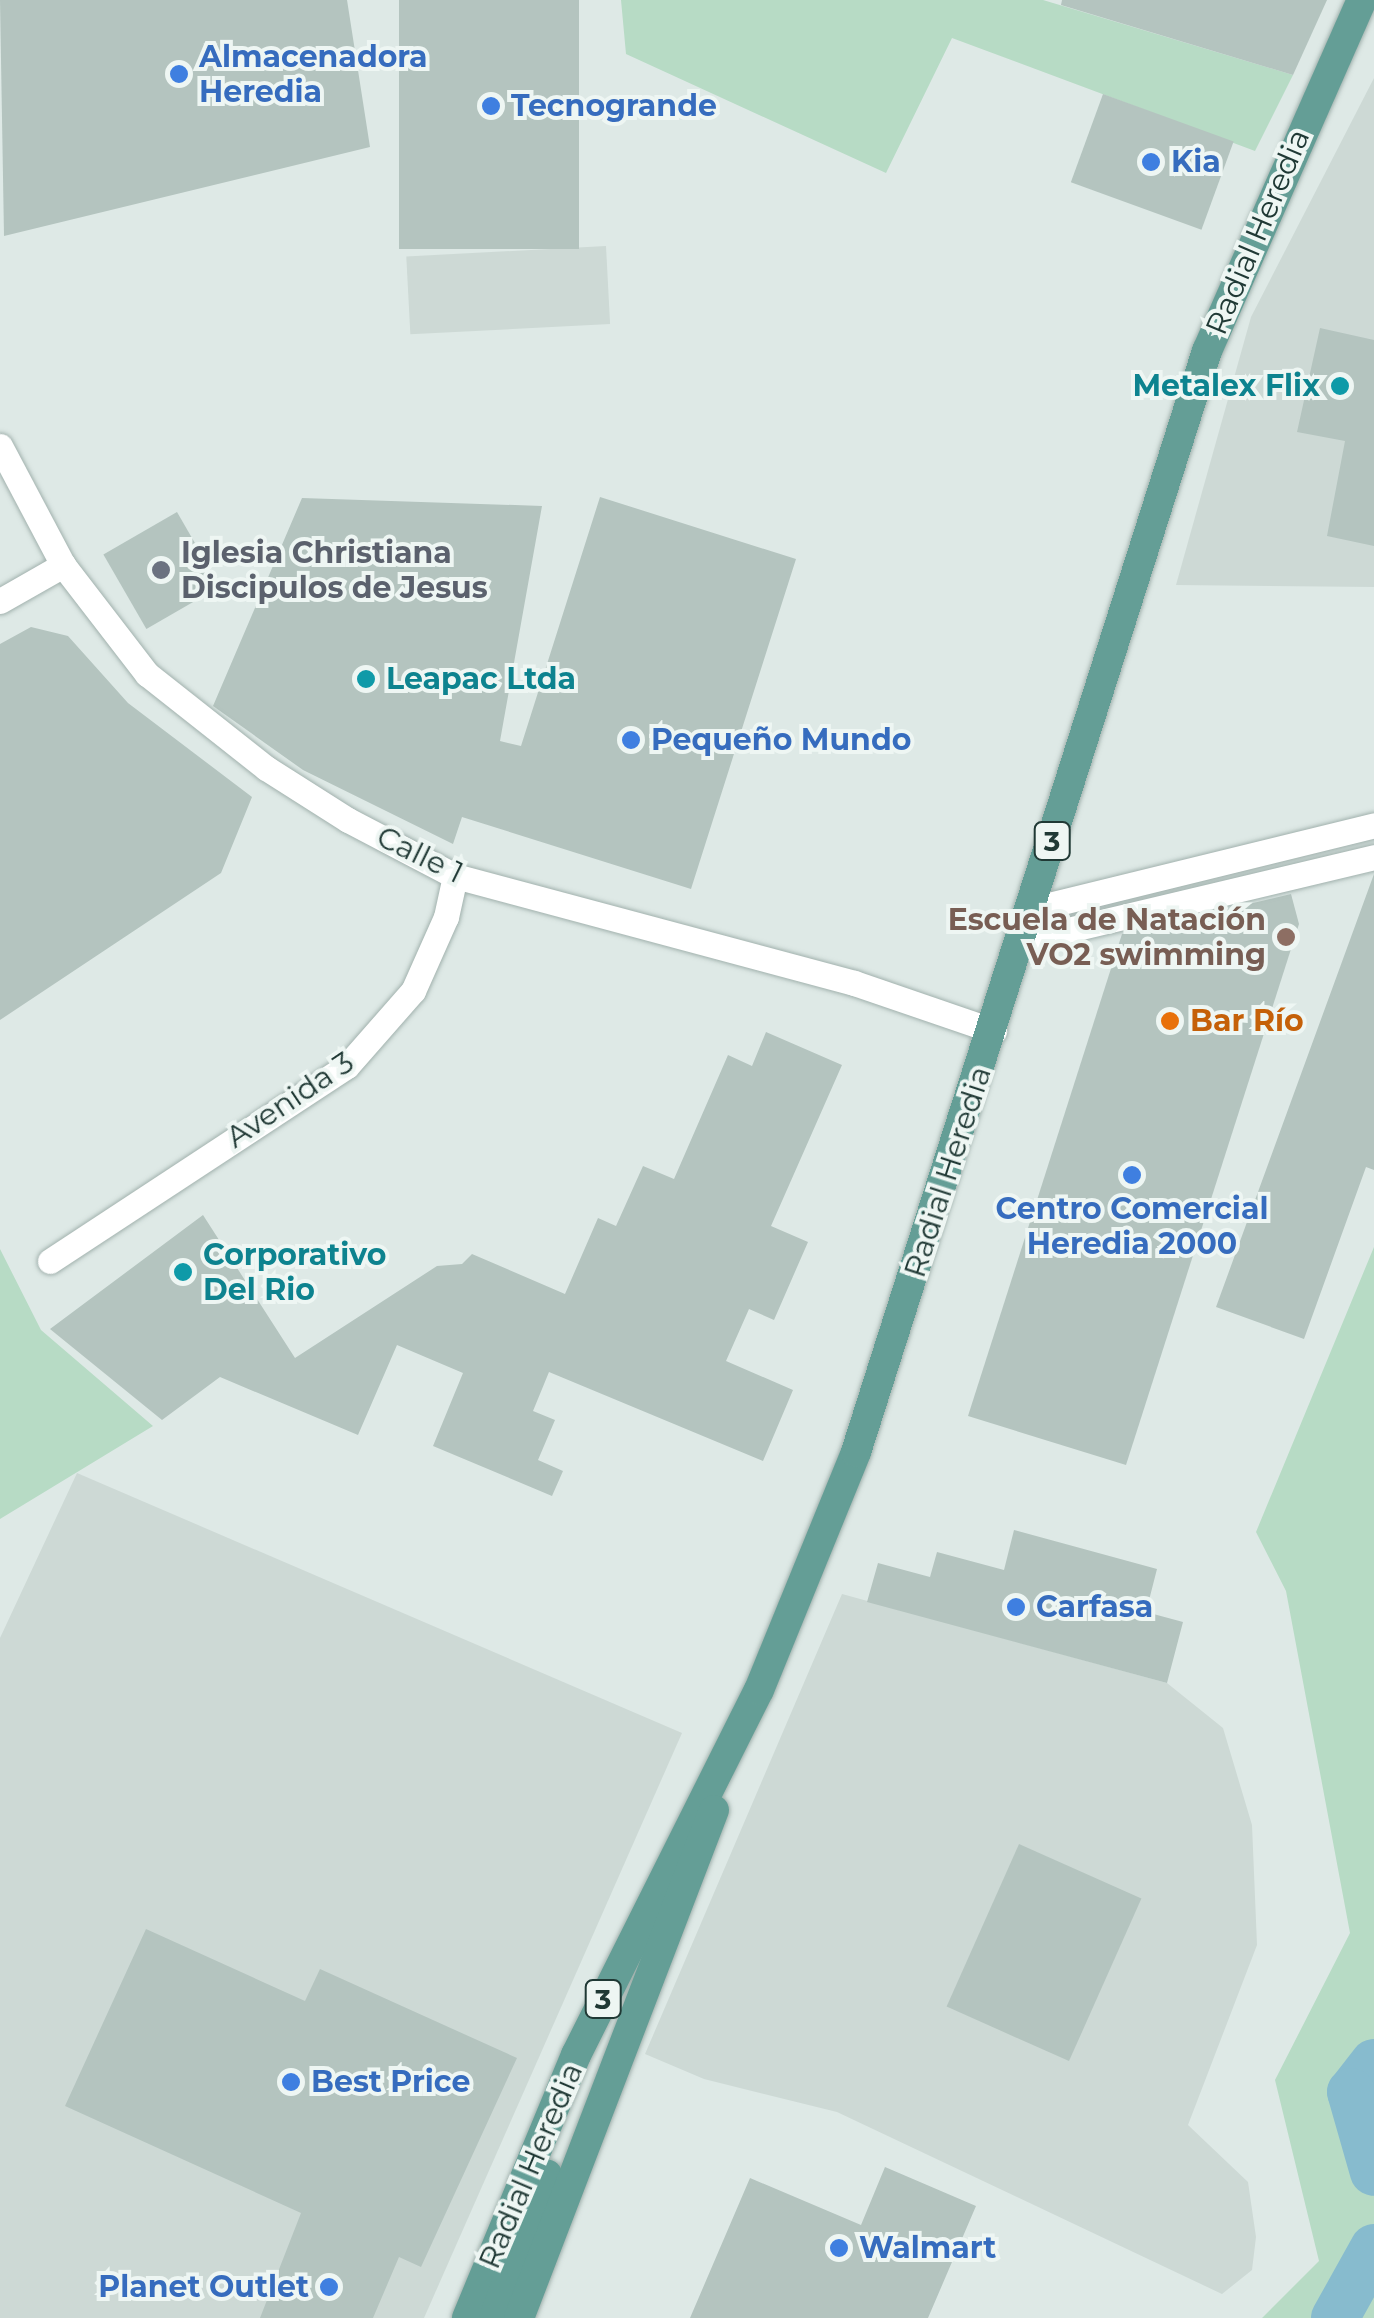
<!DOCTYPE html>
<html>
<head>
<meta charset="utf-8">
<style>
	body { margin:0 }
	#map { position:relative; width:1374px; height:2318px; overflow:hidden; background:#dee9e6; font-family:Montserrat,sans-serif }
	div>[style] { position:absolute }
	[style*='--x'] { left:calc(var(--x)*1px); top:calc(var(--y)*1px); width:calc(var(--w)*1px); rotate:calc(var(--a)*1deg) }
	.built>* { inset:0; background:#cdd9d5; transform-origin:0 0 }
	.green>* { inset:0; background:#b7dbc5 }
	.river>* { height:48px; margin:-24px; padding:0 24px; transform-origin:24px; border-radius:24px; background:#87bbce }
	.building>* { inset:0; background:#b4c4bf; transform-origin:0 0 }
	.roads { filter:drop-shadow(0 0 2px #a1b1ad) drop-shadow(0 0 2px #a1b1ad) }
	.minor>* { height:25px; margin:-12.5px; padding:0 12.5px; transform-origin:12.5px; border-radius:12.5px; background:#fff }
	.primary>* { height:30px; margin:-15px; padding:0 15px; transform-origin:15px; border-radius:15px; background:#649e96 }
	.dots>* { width:28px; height:28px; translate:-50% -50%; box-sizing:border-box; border:5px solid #eef6f3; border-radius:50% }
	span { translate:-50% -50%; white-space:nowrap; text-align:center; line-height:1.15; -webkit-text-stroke:8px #eef6f3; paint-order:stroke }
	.shield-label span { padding:2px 8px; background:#eef6f3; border:2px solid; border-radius:8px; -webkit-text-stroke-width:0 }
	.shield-label { font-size:28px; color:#203935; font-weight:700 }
	.shop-label { font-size:30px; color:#366cbe; font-weight:700 }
	.left { translate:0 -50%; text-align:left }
	.right { translate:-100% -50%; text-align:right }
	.street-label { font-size:30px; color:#203935 }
	.culture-label { font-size:30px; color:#0d838f; font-weight:700 }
	.worship-label { font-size:30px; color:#5b616d; font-weight:700 }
	.education-label { font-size:30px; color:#785e54; font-weight:700 }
	.food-label { font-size:30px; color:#c56008; font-weight:700 }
</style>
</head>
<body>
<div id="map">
	<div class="built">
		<i style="clip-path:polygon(1374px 78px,1374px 587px,1176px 585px,1251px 317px)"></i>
		<i style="left:606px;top:246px;width:78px;height:200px;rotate:87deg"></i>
		<i style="clip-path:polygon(77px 1473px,682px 1733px,424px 2318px,0 2318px,0 1638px)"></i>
		<i style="clip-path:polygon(842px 1594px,1167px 1683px,1223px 1728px,1252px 1825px,1257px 1945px,1188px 2125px,1248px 2182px,1256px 2237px,1252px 2270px,1222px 2294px,837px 2112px,704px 2079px,645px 2054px)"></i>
	</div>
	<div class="green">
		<i style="clip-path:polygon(621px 0,1043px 0,1293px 75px,1255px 151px,952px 38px,886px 173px,626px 54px)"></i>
		<i style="clip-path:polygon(1374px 1247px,1374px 2318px,1262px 2318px,1319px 2261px,1275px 2080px,1350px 1933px,1286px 1591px,1256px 1532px)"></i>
		<i style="clip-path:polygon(0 1249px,41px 1330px,153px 1426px,0 1519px)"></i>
	</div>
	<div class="river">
		<i style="--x:1374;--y:2063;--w:37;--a:128"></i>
		<i style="--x:1351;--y:2092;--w:83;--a:74"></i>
		<i style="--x:1335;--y:2318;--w:80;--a:-60.9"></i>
	</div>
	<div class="building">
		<i style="clip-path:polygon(0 0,347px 0,370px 147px,4px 236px)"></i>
		<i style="left:399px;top:0;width:180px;height:249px"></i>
		<i style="clip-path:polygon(1062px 0,1327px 0,1293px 75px,1061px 5px)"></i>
		<i style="left:1103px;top:94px;width:139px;height:94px;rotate:20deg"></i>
		<i style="clip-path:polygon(1320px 328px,1374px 340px,1374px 546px,1327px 536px,1345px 441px,1297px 432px)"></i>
		<i style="clip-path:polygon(600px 497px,796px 559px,691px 889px,462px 817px,453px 844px,303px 770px,213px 706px,302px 498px,542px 506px,500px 741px,521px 746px)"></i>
		<i style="left:177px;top:512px;width:86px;height:85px;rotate:60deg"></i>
		<i style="clip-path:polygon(31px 627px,68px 636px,128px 703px,252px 797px,221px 873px,0 1020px,0 644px)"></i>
		<i style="clip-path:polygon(1374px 874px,1374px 1170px,1366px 1167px,1304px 1339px,1216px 1307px)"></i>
		<i style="clip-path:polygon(1291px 894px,1299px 924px,1126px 1465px,968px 1416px,1122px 934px)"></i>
		<i style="clip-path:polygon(766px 1032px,842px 1065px,771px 1226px,808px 1242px,774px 1320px,749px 1309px,726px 1361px,793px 1390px,763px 1461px,549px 1372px,533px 1411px,555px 1420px,538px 1460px,563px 1471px,552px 1496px,433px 1446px,463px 1373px,397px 1345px,358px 1435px,220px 1377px,162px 1420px,50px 1329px,203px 1215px,295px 1358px,437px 1266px,462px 1264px,472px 1254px,565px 1294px,598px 1218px,616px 1226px,643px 1166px,674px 1179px,728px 1055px,752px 1066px)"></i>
		<i style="clip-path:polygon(1014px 1530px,1157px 1569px,1146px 1612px,1183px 1622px,1167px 1683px,867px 1602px,878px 1563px,930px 1577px,937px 1552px,1004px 1570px)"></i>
		<i style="left:1019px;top:1844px;width:134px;height:178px;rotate:24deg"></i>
		<i style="clip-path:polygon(146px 1929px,305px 2001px,320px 1969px,517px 2058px,421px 2267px,399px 2257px,373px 2318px,260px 2318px,301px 2213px,65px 2106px)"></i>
		<i style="clip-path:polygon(885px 2167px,976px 2206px,928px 2318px,690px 2318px,750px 2178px,861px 2225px)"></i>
	</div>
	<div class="roads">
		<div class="minor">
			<i style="--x:0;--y:446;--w:135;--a:62.1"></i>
			<i style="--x:63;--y:565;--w:138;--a:52.4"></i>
			<i style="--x:147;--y:674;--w:152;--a:38.3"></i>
			<i style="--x:266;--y:768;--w:97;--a:32.4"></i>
			<i style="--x:348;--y:820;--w:121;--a:27.6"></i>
			<i style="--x:455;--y:876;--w:413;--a:15"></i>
			<i style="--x:854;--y:983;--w:148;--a:18.9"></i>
			<i style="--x:0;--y:601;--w:73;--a:-29.7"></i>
			<i style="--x:1033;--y:909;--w:351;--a:-13.8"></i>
			<i style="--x:1022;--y:941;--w:362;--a:-13.4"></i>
			<i style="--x:50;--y:1261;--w:355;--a:-33.3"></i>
			<i style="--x:347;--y:1066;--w:100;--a:-48.7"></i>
			<i style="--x:413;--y:991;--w:81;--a:-66"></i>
			<i style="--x:446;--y:917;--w:42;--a:-77.6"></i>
		</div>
		<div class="primary">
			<i style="--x:467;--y:2318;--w:285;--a:-67.5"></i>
			<i style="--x:576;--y:2055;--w:408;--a:-63.4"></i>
			<i style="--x:759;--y:1690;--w:257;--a:-67.8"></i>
			<i style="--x:856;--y:1452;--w:1156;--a:-72.32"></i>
			<i style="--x:1207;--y:351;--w:384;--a:-66.2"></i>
			<i style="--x:494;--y:2318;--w:153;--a:-69.7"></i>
			<i style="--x:519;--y:2318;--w:544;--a:-69"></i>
		</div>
	</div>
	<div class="dots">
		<i style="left:179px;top:74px;background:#3f7fe0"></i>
		<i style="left:491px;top:106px;background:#3f7fe0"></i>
		<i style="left:1151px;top:162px;background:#3f7fe0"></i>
		<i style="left:1340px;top:386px;background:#0f9aa8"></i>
		<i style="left:161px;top:570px;background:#6b7280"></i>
		<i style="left:366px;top:679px;background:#0f9aa8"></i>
		<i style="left:631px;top:740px;background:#3f7fe0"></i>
		<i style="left:1286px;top:937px;background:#8d6e63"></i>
		<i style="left:1170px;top:1021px;background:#e8710a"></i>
		<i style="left:1132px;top:1175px;background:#3f7fe0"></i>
		<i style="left:183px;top:1272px;background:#0f9aa8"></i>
		<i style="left:1016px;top:1607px;background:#3f7fe0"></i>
		<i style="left:291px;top:2082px;background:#3f7fe0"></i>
		<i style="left:839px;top:2248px;background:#3f7fe0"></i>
		<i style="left:329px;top:2287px;background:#3f7fe0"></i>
	</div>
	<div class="shield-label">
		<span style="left:1052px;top:841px">3</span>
		<span style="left:603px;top:1999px">3</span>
	</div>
	<div class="shop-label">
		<span class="left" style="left:199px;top:74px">Almacenadora<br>Heredia</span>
		<span class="left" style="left:511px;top:106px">Tecnogrande</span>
		<span class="left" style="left:1171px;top:162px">Kia</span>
		<span class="left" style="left:651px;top:740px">Pequeño Mundo</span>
		<span style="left:1132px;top:1226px">Centro Comercial<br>Heredia 2000</span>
		<span class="left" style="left:1036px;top:1607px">Carfasa</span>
		<span class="left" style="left:311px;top:2082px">Best Price</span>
		<span class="left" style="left:859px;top:2248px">Walmart</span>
		<span class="right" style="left:309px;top:2287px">Planet Outlet</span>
	</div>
	<div class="street-label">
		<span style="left:1258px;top:232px;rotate:-67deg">Radial Heredia</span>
		<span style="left:420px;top:855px;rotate:26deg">Calle 1</span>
		<span style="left:290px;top:1100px;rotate:-34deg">Avenida 3</span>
		<span style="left:948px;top:1172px;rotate:-72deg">Radial Heredia</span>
		<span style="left:531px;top:2166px;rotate:-67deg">Radial Heredia</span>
	</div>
	<div class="culture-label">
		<span class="right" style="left:1320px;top:386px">Metalex Flix</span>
		<span class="left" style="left:386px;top:679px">Leapac Ltda</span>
		<span class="left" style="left:203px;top:1272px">Corporativo<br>Del Rio</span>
	</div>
	<div class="worship-label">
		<span class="left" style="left:181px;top:570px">Iglesia Christiana<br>Discipulos de Jesus</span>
	</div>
	<div class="education-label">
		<span class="right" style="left:1266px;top:937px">Escuela de Natación<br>VO2 swimming</span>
	</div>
	<div class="food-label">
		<span class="left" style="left:1190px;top:1021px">Bar Río</span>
	</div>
</div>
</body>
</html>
